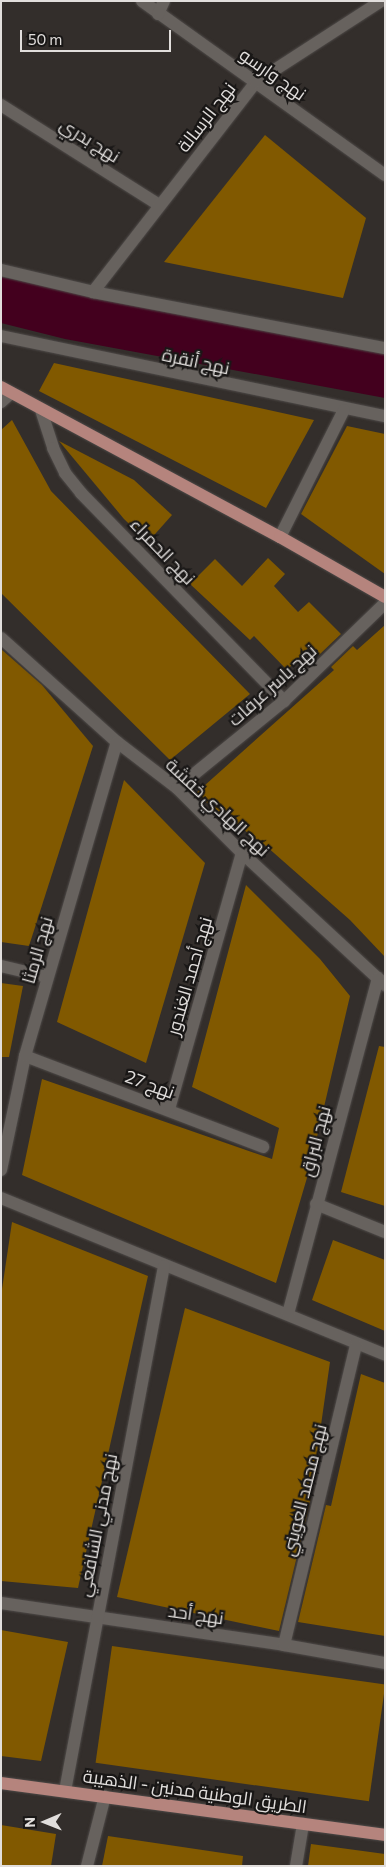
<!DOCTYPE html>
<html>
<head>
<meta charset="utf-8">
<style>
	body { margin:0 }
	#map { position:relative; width:386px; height:1867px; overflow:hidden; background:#332e2b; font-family:Commissioner,Cairo,sans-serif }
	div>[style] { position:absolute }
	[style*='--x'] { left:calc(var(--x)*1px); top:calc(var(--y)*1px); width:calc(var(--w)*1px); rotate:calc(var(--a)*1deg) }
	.water>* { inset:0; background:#43001e }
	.building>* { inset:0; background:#815900; transform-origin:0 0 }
	.roads { filter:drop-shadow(0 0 1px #4e4a48) drop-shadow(0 0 1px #4e4a48) }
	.minor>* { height:12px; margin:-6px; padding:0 6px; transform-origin:6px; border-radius:6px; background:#67625e }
	.major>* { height:12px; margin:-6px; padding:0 6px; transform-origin:6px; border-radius:6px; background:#b5847d }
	span { translate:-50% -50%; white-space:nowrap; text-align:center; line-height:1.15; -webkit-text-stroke:4.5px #191716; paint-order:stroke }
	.street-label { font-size:18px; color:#e1dedc }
	.frame { position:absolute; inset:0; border:2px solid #e1dedc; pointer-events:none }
	.north { position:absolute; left:20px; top:1797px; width:50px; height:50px; -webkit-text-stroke:4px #191716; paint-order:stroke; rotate:269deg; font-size:14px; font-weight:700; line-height:20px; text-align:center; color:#e1dedc }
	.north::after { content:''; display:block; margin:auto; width:18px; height:22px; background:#e1dedc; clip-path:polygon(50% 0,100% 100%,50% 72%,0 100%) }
	.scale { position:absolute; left:20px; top:30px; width:151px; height:22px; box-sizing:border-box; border:2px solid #e1dedc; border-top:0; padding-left:6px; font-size:15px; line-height:18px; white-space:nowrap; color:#e1dedc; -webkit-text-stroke:4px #191716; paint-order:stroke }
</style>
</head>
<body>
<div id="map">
	<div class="water">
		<i style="clip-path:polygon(1px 277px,385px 353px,385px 398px,65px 339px,1px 323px)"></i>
	</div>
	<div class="building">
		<i style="clip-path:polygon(265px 135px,366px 218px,343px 298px,164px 262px)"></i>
		<i style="clip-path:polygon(54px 363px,314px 420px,266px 508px,39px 391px)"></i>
		<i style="clip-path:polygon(12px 420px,51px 491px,250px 694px,170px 760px,1px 593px,1px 430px)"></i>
		<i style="clip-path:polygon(347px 426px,385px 434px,385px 574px,301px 514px)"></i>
		<i style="clip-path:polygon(59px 441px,134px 480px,172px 515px,148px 542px,124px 519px)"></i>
		<i style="clip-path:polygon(268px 558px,285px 574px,274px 586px,298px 612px,309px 602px,341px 634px,319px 655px,310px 646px,287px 670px,254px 636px,250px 640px,190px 584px,215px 559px,242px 586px)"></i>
		<i style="clip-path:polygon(385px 625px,385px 957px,350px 920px,266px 846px,195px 794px,334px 670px,331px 667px,353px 646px,357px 650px)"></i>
		<i style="clip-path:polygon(1px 649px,42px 685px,93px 746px,29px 946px,1px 942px)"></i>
		<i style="clip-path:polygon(124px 780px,205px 863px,146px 1063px,57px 1022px)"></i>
		<i style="clip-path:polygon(246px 885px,320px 959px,350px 996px,309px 1171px,276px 1283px,22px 1175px,42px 1079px,272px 1159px,279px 1128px,192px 1087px)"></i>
		<i style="clip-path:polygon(1px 983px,23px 986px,9px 1057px,1px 1057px)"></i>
		<i style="clip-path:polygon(379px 1046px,385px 1047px,385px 1206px,341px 1192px)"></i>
		<i style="clip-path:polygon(12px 1222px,148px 1276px,78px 1588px,1px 1581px,1px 1296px)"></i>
		<i style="clip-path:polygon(333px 1240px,385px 1260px,385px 1331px,312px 1300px)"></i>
		<i style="clip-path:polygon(185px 1308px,330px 1362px,310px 1502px,279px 1631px,117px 1597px)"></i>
		<i style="clip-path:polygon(361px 1374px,385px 1383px,385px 1636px,298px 1622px,326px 1505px,331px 1506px)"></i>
		<i style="clip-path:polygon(1px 1630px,68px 1642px,41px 1761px,1px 1756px)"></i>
		<i style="left:112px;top:1646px;width:276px;height:118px;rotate:8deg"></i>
		<i style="clip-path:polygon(1px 1825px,56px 1834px,51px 1866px,1px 1866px)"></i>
		<i style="clip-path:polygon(108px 1836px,243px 1856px,242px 1866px,102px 1866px)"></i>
		<i style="clip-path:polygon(311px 1844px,385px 1854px,385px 1866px,308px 1866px)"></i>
	</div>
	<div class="roads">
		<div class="minor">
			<i style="--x:142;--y:1;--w:299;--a:35.6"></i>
			<i style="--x:158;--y:14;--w:14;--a:-65"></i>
			<i style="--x:1;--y:105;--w:187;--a:32.3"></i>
			<i style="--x:1;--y:270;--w:95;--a:13.4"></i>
			<i style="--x:93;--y:292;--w:297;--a:10.9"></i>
			<i style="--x:93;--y:292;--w:266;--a:-52.2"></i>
			<i style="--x:256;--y:82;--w:149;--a:-32.9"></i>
			<i style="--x:1;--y:336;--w:392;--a:11.8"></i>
			<i style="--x:1;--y:402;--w:12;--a:-42"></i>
			<i style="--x:41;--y:410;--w:40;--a:72"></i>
			<i style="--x:53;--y:448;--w:28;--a:64"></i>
			<i style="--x:65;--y:473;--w:26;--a:51"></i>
			<i style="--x:81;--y:493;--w:291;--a:45.7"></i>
			<i style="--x:280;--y:537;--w:142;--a:-63.3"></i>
			<i style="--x:1;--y:638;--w:156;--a:41.9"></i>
			<i style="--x:117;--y:742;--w:76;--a:37.5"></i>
			<i style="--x:177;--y:788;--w:92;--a:45"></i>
			<i style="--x:242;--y:853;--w:195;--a:42.7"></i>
			<i style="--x:177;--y:788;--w:138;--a:-39.1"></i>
			<i style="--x:284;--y:701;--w:141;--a:-44.1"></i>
			<i style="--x:1;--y:966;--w:47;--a:13.4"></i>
			<i style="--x:25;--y:1056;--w:255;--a:20.9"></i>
			<i style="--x:169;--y:1109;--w:266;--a:-74.1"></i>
			<i style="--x:1;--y:1170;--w:116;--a:-78.1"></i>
			<i style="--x:25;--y:1056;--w:327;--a:-73.7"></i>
			<i style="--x:1;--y:1198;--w:415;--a:22.2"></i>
			<i style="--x:316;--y:1204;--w:74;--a:22.1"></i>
			<i style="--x:288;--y:1314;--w:348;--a:-75"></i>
			<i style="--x:1;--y:1603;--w:286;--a:8.4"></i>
			<i style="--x:284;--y:1645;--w:103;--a:10.1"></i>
			<i style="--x:284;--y:1645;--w:309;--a:-76.5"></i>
			<i style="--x:65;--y:1791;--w:534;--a:-79.32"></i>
			<i style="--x:87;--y:1866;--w:72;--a:-75.6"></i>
			<i style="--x:296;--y:1866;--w:43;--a:-80.5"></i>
		</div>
		<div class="major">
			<i style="--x:1;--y:387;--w:317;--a:28.3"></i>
			<i style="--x:280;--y:537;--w:121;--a:29.7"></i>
			<i style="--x:1;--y:1783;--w:388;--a:7.7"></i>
		</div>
	</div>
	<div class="street-label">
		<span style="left:273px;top:74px;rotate:35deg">نهج وارسو</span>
		<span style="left:206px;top:117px;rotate:-52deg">نهج الرسالة</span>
		<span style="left:90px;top:140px;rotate:32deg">نهج بدري</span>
		<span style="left:196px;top:361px;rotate:12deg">نهج أنقرة</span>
		<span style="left:163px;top:551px;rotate:46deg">نهج الحمراء</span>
		<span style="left:272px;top:685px;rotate:-42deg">نهج ياسر عرفات</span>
		<span style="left:218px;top:807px;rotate:43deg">نهج الهادي خفشة</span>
		<span style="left:37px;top:950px;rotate:-74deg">نهج الرمثا</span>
		<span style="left:189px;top:976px;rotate:-74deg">نهج أحمد الغندور</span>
		<span style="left:150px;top:1084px;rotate:20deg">نهج 27</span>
		<span style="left:315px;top:1141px;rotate:-75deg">نهج البراق</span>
		<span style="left:304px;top:1490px;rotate:-76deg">نهج محمد العويني</span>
		<span style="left:97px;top:1525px;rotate:-79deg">نهج مدني الشافعي</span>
		<span style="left:196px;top:1614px;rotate:8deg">نهج أحد</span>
		<span style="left:195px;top:1791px;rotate:8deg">الطريق الوطنية مدنين - الذهيبة</span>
	</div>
	<div class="frame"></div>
	<div class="north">N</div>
	<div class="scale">50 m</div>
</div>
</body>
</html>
